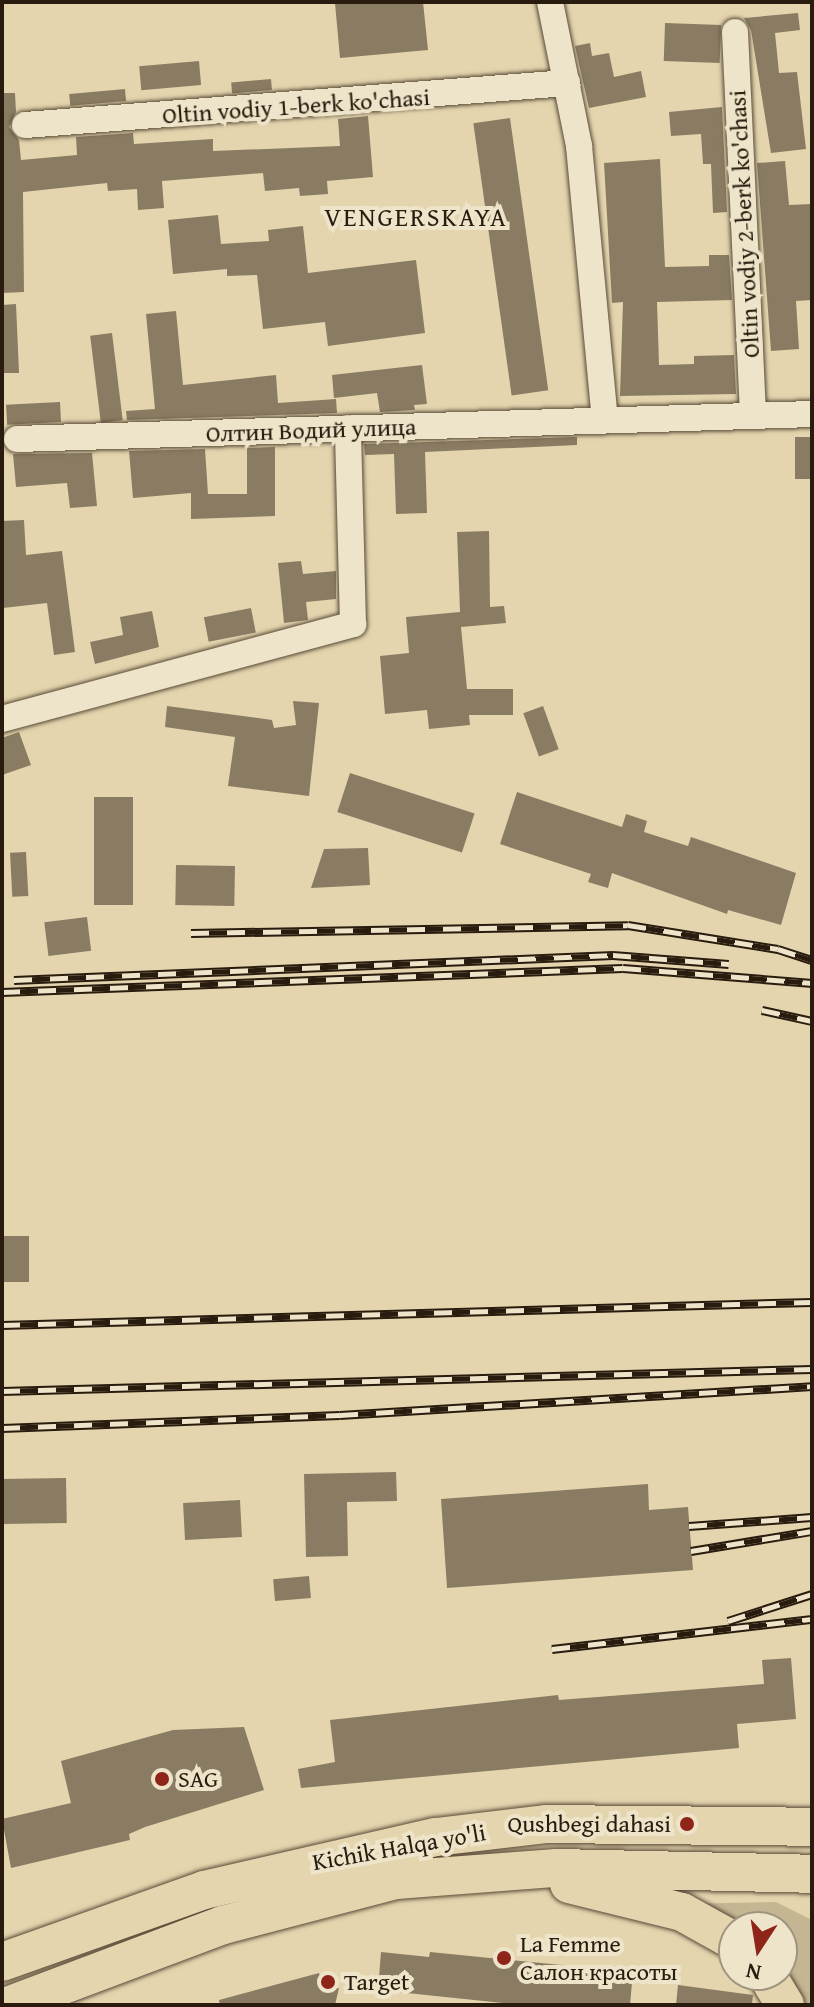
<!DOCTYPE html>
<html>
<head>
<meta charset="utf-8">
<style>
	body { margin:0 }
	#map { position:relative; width:814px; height:2007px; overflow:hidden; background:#e4d5ae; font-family:"Gentium Book Plus",serif }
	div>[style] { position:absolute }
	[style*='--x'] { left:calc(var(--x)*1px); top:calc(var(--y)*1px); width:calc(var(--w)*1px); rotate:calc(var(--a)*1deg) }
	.green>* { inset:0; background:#c4b693 }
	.building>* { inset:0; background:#8a7c62; transform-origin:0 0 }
	.roads { filter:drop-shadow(0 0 2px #584a37) drop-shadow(0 0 2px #584a37) }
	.minor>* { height:26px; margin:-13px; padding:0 13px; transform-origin:13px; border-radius:13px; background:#ede4ca }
	.highway>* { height:38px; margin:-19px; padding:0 19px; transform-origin:19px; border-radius:19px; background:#e4d5ae }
	.rail>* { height:9px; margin-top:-4.5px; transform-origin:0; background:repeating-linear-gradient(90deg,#ede4ca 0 18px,#291c0f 0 36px); box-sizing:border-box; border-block:2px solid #291c0f }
	.dots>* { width:22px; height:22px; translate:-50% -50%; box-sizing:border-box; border:4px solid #ede4ca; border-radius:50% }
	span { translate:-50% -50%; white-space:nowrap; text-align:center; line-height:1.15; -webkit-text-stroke:8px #ede4ca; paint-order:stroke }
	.street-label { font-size:24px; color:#291c0f }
	.poi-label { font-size:24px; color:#291c0f }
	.left { translate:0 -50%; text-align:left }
	.right { translate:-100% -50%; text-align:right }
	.neighbourhood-label { font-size:26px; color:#291c0f; letter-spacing:2px }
	.frame { position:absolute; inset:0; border:4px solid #291c0f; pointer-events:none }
	.north { position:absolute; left:718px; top:1911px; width:80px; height:80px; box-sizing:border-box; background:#ede4ca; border:2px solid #9f947f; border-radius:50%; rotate:192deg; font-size:22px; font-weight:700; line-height:32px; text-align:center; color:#291c0f }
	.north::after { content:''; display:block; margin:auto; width:28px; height:36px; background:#8f2418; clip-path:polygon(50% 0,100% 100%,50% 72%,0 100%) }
</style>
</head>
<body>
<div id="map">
	<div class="green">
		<i style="clip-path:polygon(776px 1902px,812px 1920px,812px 2005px,798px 2005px,782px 1975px,782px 1927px,734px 1927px,677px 1904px)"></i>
	</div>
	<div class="building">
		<i style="clip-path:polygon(346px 2px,423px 2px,428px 50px,340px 58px,335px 3px)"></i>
		<i style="clip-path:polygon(798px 13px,800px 30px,775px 33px,779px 73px,797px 72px,806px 149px,771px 153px,751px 30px,744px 18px)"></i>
		<i style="left:721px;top:25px;width:38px;height:56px;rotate:92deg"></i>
		<i style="clip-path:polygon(590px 43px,592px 56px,609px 53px,614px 77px,641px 71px,646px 97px,589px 108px,575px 46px)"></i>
		<i style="left:199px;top:61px;width:24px;height:60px;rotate:85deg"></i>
		<i style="left:271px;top:79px;width:11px;height:40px;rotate:85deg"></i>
		<i style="left:125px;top:89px;width:12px;height:56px;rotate:85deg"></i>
		<i style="clip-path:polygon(2px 93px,15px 93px,16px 112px,9px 127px,19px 140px,21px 160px,77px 155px,76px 137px,133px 133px,134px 144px,213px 139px,213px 151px,340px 146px,338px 119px,368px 116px,373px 177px,327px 181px,328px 194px,300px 196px,299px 188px,265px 191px,263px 173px,162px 181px,164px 208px,138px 210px,137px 189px,108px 191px,107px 183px,23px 192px,24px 292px,2px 293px)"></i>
		<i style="clip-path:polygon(722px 107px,727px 212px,713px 213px,711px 164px,703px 164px,701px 134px,671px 136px,669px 112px)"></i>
		<i style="left:510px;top:118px;width:275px;height:37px;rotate:82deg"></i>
		<i style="clip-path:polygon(660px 159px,665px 267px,709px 266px,709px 255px,729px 255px,732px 300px,657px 302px,659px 365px,694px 364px,694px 356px,734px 355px,736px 394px,620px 396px,623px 302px,612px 303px,604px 163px)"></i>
		<i style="clip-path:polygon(785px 161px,789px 205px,812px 204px,812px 300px,796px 301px,799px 349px,771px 351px,757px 163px)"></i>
		<i style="clip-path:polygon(218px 215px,221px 244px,269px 241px,268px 230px,303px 226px,308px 273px,416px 260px,425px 333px,328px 346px,325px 322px,263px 329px,257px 275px,227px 276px,227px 269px,173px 274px,168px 220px)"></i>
		<i style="clip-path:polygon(16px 304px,19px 373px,2px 373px,2px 305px)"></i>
		<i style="clip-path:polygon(176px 311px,183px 385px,276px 375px,278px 403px,336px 399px,337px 413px,127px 420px,126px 411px,155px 409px,146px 314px)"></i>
		<i style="left:112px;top:333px;width:88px;height:22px;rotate:83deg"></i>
		<i style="clip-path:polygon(422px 365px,427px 404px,414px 405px,415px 410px,380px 412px,377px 393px,334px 398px,332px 375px)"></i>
		<i style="left:60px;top:402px;width:20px;height:54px;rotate:87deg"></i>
		<i style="clip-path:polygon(577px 437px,577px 445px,425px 452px,427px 513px,396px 514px,394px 454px,365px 455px,364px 444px)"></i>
		<i style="left:795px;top:437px;width:17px;height:42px"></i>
		<i style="clip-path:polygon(275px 447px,275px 516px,191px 519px,191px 493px,133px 498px,129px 451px,205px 449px,208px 494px,247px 494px,247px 448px)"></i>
		<i style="clip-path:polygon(92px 453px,97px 506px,70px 508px,67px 483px,16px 487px,13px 454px)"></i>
		<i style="clip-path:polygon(24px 520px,26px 555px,62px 551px,75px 652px,54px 655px,47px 603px,3px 608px,2px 521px)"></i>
		<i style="clip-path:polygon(489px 531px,490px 607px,504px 606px,506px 623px,461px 627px,467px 689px,513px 689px,513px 715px,469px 715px,470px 725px,429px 729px,427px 710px,385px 714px,380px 656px,409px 653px,406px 617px,460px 612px,457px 532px)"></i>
		<i style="clip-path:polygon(301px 561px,303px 574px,336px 571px,336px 599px,306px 602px,308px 620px,284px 623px,278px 563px)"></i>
		<i style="left:251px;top:608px;width:25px;height:48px;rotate:79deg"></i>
		<i style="clip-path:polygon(152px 611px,159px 647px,95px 664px,90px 642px,123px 635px,120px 617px)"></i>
		<i style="clip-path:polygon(293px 701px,319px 703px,309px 796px,228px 786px,235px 737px,165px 727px,167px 706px,272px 720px,274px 728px,296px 725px)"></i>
		<i style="left:543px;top:706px;width:46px;height:21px;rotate:70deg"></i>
		<i style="clip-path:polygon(19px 732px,31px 765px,2px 775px,2px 738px)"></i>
		<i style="left:350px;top:773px;width:131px;height:41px;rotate:18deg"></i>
		<i style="clip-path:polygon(517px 792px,622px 827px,626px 814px,647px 821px,644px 832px,688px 846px,691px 837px,796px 873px,781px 925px,728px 910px,727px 914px,612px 873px,608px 888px,588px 882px,591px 874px,500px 844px)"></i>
		<i style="left:94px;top:797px;width:39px;height:108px"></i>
		<i style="clip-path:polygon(368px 848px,370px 885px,311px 888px,324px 849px)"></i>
		<i style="left:26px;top:852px;width:44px;height:16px;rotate:87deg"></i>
		<i style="left:176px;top:865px;width:59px;height:40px;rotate:1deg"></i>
		<i style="left:87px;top:917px;width:34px;height:43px;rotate:83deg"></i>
		<i style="left:2px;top:1236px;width:27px;height:46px"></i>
		<i style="clip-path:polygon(396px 1472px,397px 1501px,347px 1502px,348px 1556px,306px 1557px,304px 1474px)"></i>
		<i style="left:66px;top:1478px;width:45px;height:64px;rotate:89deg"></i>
		<i style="clip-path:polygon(648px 1484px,649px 1510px,688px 1507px,693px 1570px,447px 1588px,441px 1499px)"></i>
		<i style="left:240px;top:1500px;width:37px;height:57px;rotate:87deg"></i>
		<i style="left:309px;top:1576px;width:22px;height:36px;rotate:85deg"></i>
		<i style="clip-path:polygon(791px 1658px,796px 1719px,737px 1724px,739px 1748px,301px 1788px,298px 1769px,335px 1762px,330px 1720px,558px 1695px,559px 1700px,764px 1684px,762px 1660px)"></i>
		<i style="clip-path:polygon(244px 1727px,264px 1790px,145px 1827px,129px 1834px,130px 1840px,11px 1868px,2px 1819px,71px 1803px,61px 1761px,173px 1730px)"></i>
		<i style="clip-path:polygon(381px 1952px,429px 1957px,430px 1952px,633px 1972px,630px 2005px,523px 2005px,378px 1990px)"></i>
		<i style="clip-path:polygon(319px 1973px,324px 1990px,339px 1988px,335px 2005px,220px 2005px,219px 2000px)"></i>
		<i style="clip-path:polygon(678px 1985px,753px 1995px,752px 2005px,676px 2005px)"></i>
	</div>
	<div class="roads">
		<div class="minor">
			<i style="--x:550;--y:2;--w:147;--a:78.6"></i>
			<i style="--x:579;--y:146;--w:275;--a:84.6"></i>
			<i style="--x:735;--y:32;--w:384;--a:87.3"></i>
			<i style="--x:25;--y:125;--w:544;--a:-4.43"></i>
			<i style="--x:17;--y:439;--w:795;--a:-1.8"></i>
			<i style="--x:2;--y:719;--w:364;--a:-15.1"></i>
			<i style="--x:353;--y:624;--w:196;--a:-91.5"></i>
		</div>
		<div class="highway">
			<i style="--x:569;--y:1884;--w:116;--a:13.9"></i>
			<i style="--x:682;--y:1912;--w:60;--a:29.1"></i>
			<i style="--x:2;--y:1962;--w:214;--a:-19.6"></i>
			<i style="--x:204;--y:1890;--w:238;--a:-12.9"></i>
			<i style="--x:436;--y:1837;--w:112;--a:-6.7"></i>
			<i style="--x:547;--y:1824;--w:265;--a:0.6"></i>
			<i style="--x:767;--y:1975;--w:35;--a:59"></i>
			<i style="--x:10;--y:2005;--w:228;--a:-20.6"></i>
			<i style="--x:223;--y:1925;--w:179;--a:-14.6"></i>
			<i style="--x:396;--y:1880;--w:161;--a:-4.3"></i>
			<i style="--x:557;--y:1868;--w:255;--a:1.3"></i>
		</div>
	</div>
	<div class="rail">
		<i style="--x:191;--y:933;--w:437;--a:-1"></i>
		<i style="--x:628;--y:925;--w:152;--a:9.1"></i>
		<i style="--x:778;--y:949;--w:36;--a:18"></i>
		<i style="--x:14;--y:980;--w:600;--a:-2.39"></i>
		<i style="--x:613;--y:955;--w:116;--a:4.4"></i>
		<i style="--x:2;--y:992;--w:621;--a:-2.21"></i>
		<i style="--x:623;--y:968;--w:190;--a:4.5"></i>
		<i style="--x:762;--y:1010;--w:51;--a:12.4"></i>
		<i style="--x:2;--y:1325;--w:810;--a:-1.63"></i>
		<i style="--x:2;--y:1391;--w:810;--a:-1.56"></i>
		<i style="--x:2;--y:1428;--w:338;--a:-2.2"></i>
		<i style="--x:340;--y:1415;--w:473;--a:-3.5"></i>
		<i style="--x:689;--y:1526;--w:123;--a:-4.2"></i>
		<i style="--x:691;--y:1551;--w:123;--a:-9.4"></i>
		<i style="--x:728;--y:1621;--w:88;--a:-17.8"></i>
		<i style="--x:552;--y:1649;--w:262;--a:-6.6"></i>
	</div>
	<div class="dots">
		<i style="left:162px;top:1779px;background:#8f2418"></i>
		<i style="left:687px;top:1824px;background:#8f2418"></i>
		<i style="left:504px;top:1958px;background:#8f2418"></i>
		<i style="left:328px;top:1982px;background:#8f2418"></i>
	</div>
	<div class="street-label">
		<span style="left:296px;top:106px;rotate:-4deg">Oltin vodiy 1-berk ko'chasi</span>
		<span style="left:744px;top:224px;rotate:-93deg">Oltin vodiy 2-berk ko'chasi</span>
		<span style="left:311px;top:430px;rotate:-2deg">Олтин Водий улица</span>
		<span style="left:399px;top:1847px;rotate:-10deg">Kichik Halqa yo'li</span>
	</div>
	<div class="poi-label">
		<span class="left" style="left:178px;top:1779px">SAG</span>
		<span class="right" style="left:671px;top:1824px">Qushbegi dahasi</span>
		<span class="left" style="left:520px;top:1958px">La Femme<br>Салон красоты</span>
		<span class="left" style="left:344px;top:1982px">Target</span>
	</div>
	<div class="neighbourhood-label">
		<span style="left:416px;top:217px">VENGERSKAYA</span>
	</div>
	<div class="frame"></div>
	<div class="north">N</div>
</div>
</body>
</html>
